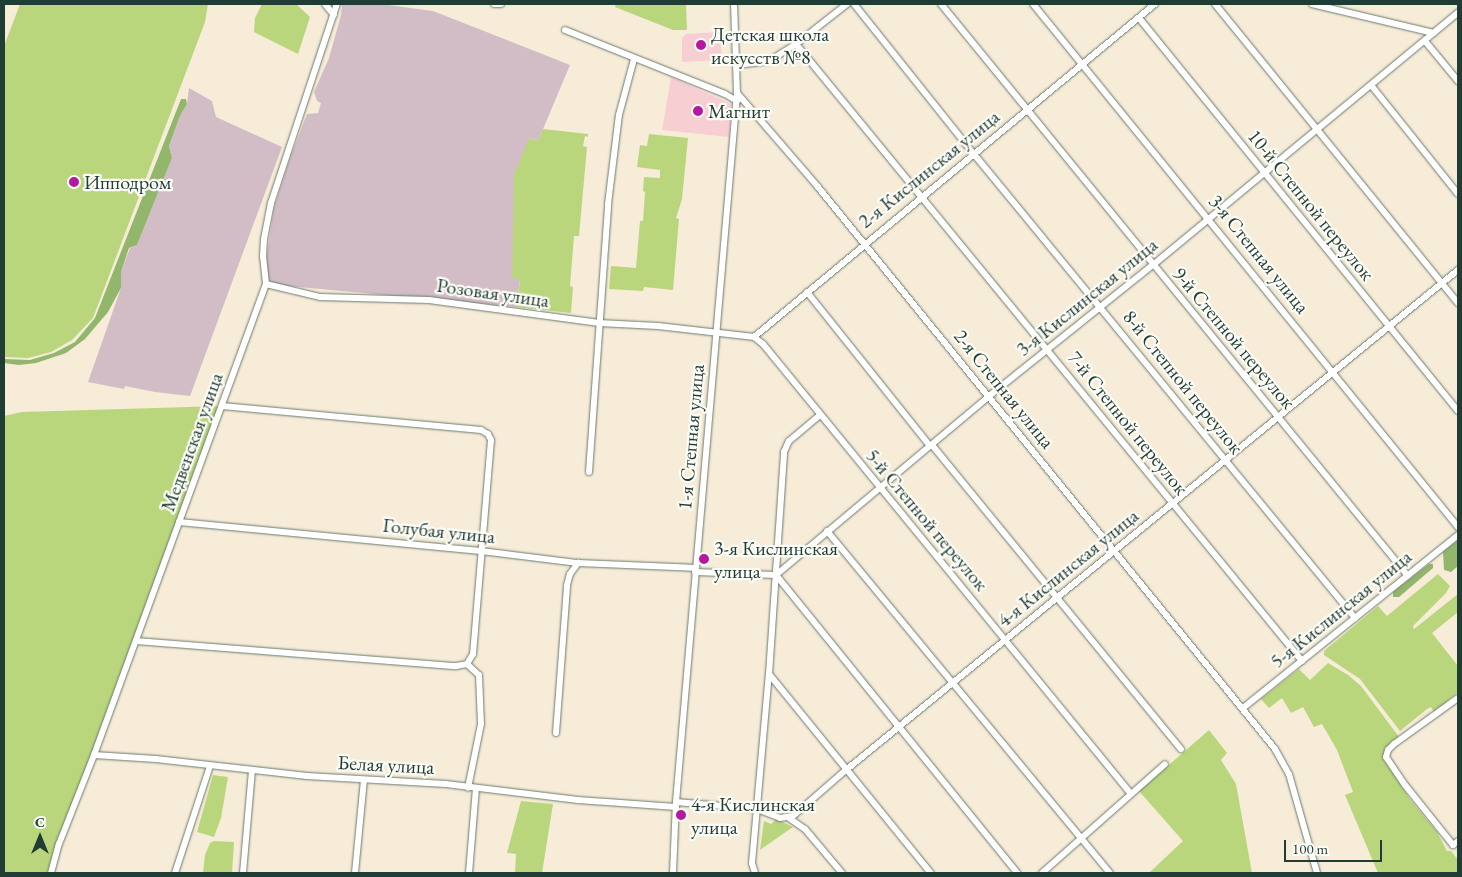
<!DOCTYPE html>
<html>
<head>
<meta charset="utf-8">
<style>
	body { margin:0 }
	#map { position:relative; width:1462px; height:877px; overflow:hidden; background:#f6ecd8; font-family:"EB Garamond",serif }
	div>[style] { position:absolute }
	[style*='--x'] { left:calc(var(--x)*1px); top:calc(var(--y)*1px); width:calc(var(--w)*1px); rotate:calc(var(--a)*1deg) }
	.built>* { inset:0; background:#f7cfd3 }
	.industrial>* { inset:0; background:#d2bdc7 }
	.green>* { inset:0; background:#b9d67c }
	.forest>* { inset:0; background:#92b76c }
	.roads { filter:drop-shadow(0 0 1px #6a7a6d) drop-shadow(0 0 1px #6a7a6d) }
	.minor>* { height:6px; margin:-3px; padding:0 3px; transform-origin:3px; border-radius:3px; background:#fff }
	.dots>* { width:14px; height:14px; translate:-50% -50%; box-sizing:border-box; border:2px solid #fdfcf7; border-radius:50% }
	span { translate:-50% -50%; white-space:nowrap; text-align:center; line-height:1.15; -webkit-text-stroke:4.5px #fdfcf7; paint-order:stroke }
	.poi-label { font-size:20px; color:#1f3d34 }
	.left { translate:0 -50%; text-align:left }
	.street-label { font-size:20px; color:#1f3d34 }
	.frame { position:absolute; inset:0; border:5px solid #1f3d34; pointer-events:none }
	.north { position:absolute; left:15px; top:812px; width:50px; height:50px; -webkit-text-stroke:4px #fdfcf7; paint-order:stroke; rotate:0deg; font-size:14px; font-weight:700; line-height:20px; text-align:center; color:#1f3d34 }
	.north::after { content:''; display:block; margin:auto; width:18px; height:22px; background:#1f3d34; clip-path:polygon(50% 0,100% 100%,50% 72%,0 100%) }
	.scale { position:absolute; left:1284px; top:840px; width:98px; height:22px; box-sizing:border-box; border:2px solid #1f3d34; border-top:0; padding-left:6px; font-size:15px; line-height:18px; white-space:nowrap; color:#1f3d34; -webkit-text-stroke:4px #fdfcf7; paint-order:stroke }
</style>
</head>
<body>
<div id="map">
	<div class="built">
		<i style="clip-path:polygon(720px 32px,722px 60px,682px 62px,682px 38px,686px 34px)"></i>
		<i style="clip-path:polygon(671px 77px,731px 104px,729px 137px,662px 130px)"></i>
	</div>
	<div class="industrial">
		<i style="clip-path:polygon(342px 4px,381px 4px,433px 11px,570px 65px,538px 141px,529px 138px,520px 280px,516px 307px,266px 284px,267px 253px,274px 208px,290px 158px,307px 114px,318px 113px,321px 103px,317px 101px,314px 92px,329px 58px,341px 15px)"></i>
		<i style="clip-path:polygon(189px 88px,212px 101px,216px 117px,282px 147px,190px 396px,155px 392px,125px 386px,124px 389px,88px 382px,121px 288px,121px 272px,130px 248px,137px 245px,172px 158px,169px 146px,180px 116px,187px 104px)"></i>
	</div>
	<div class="green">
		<i style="clip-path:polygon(20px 4px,208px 4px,205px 22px,93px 318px,72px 340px,51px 352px,28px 358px,4px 357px,4px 46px)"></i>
		<i style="clip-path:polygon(262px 4px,296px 4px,310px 17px,298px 54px,254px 32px,255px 18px)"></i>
		<i style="clip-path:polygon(616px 4px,686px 4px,687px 30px,673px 30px,615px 7px)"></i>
		<i style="clip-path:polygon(543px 129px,588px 134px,588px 137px,585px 136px,583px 146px,587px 147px,579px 236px,574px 236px,570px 286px,573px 287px,571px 313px,516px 307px,520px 281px,512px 277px,514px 175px,529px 138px,538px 141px)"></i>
		<i style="clip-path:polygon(649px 134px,688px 138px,682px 199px,676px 218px,679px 219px,673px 290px,644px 287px,643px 291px,609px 289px,611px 266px,636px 268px,640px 221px,643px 221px,645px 192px,643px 191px,644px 177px,660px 178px,660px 170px,637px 167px,640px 145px,647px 146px)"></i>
		<i style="clip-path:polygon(222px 406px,49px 873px,4px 873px,4px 416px,22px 412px)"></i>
		<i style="clip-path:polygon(1438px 574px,1450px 586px,1446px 593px,1413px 626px,1414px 629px,1458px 594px,1458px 612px,1432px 633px,1458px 666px,1458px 692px,1434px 712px,1431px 707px,1427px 709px,1400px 731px,1360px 679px,1324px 655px,1324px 651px,1378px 606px,1387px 616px)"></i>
		<i style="clip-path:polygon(1328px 663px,1348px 675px,1361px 686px,1399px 737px,1387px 748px,1392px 771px,1409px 798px,1437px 832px,1447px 851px,1451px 851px,1458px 860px,1458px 873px,1378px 873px,1345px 795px,1353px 792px,1337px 750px,1322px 724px,1314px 727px,1303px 707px,1291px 713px,1282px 698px,1269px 708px,1261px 699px,1299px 669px,1310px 680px)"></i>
		<i style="clip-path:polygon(1209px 730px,1227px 753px,1221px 760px,1236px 784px,1252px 873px,1151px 873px,1150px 872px,1183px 841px,1139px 791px)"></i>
		<i style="clip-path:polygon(213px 775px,228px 777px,221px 818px,214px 837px,197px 832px)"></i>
		<i style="clip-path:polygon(521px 801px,553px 804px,542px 873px,515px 873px,516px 854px,507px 853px)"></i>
		<i style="clip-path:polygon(776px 819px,793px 827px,760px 850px,764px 821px,771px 824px)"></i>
		<i style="clip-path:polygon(214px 841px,234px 842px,232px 873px,203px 873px,205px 855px,210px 843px)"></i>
	</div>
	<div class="forest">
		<i style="clip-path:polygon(181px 99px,186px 99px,187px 104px,180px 116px,169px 146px,172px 158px,137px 245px,129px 248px,121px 272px,121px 288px,108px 312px,85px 339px,66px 353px,36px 363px,19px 365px,4px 363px,4px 359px,30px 360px,54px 353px,75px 342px,95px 318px)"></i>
		<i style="clip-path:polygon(1458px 540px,1458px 566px,1451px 572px,1444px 570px,1443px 552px)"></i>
		<i style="clip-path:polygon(1429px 564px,1433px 564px,1433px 568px,1399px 597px,1393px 597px,1393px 592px)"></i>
	</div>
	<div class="roads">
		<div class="minor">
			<i style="--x:325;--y:4;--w:14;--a:51"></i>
			<i style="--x:494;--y:4;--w:7;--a:0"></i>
			<i style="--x:854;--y:4;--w:191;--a:51.4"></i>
			<i style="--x:973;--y:153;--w:602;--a:50.6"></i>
			<i style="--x:941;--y:4;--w:738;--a:50.77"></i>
			<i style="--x:1033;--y:4;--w:674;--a:50.9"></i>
			<i style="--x:1215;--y:4;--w:385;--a:50.9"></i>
			<i style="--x:1312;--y:4;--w:125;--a:13.4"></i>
			<i style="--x:1139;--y:18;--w:506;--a:50.93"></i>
			<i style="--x:565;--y:30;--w:172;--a:21.8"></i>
			<i style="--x:725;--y:94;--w:14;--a:30"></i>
			<i style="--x:1425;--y:41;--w:52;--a:50.5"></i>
			<i style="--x:796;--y:44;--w:798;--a:50.64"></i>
			<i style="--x:737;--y:65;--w:32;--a:-7"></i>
			<i style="--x:769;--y:61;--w:32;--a:-32"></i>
			<i style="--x:796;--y:44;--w:65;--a:-38.1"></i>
			<i style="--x:1371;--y:85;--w:139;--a:51.4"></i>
			<i style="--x:737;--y:93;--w:124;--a:49.2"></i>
			<i style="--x:818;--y:187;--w:724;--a:50.88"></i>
			<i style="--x:1275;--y:749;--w:29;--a:61"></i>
			<i style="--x:1289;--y:774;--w:103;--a:74.2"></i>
			<i style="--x:266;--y:284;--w:56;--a:13.5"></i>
			<i style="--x:320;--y:297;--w:109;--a:1.6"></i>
			<i style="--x:429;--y:300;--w:172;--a:7.7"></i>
			<i style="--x:599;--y:323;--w:59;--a:2.9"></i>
			<i style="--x:658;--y:326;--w:97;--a:6.5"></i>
			<i style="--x:754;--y:337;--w:521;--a:-39.71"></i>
			<i style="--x:807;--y:292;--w:197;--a:51.4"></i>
			<i style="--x:754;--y:337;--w:11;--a:38"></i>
			<i style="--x:763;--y:344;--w:581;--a:50.72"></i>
			<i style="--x:222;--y:406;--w:260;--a:5.3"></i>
			<i style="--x:481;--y:430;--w:8;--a:30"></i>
			<i style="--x:488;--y:434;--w:7;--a:63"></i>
			<i style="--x:491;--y:440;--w:215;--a:94.8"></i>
			<i style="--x:473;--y:654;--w:12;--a:121"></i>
			<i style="--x:467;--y:664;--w:16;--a:43"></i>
			<i style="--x:479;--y:675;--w:49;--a:87.7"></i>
			<i style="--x:481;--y:724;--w:65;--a:101.5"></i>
			<i style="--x:932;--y:445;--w:393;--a:50.7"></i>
			<i style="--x:589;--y:472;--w:269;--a:-85.9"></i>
			<i style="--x:608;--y:204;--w:90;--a:-83"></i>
			<i style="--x:619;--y:115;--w:58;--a:-75"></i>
			<i style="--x:179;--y:522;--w:303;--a:5.5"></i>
			<i style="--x:481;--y:551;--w:98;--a:7.1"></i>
			<i style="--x:578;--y:563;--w:117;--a:2.4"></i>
			<i style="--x:827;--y:531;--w:444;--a:50.4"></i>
			<i style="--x:695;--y:572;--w:81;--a:2.1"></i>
			<i style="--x:776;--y:575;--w:277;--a:-40"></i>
			<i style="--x:988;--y:397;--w:211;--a:-38.7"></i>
			<i style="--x:1153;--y:265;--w:396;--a:-39.6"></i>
			<i style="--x:776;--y:575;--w:383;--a:51"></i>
			<i style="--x:136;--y:641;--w:321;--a:4.5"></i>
			<i style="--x:456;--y:666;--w:11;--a:-10"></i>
			<i style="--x:769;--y:674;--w:257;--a:50.9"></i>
			<i style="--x:1458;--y:698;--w:79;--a:144.3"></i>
			<i style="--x:1394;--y:744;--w:8;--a:135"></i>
			<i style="--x:1388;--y:750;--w:7;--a:106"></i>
			<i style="--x:1386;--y:757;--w:34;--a:56"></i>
			<i style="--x:1405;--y:785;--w:77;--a:51.3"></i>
			<i style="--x:1453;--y:845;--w:6;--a:-39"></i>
			<i style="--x:1243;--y:708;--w:276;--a:-38.8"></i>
			<i style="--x:556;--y:733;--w:148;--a:-85.7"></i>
			<i style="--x:567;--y:585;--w:11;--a:-75"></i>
			<i style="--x:570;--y:574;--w:14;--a:-54"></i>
			<i style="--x:94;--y:755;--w:62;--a:3.7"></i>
			<i style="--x:156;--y:759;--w:152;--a:6.4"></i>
			<i style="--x:307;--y:776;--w:139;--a:3.3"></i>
			<i style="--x:446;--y:784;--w:133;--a:6.9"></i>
			<i style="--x:578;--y:800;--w:98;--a:4.1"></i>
			<i style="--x:676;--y:802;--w:81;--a:4.9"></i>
			<i style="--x:757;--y:809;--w:25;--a:21"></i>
			<i style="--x:780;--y:818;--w:13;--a:-9"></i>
			<i style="--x:793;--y:816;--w:70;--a:-41"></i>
			<i style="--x:846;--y:770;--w:790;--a:-39.25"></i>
			<i style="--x:789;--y:818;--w:19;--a:35"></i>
			<i style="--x:805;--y:829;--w:57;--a:49.9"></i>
			<i style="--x:51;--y:873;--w:30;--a:-75"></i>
			<i style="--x:59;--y:844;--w:96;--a:-68.5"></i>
			<i style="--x:94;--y:755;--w:501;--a:-69.94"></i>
			<i style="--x:266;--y:284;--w:27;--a:-96"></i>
			<i style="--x:263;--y:257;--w:18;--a:-87"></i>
			<i style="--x:264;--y:239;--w:37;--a:-79"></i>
			<i style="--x:271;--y:203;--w:210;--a:-71.7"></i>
			<i style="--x:175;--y:873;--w:113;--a:-71.9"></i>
			<i style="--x:243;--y:873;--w:102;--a:-85"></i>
			<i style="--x:355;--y:873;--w:93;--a:-84.5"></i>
			<i style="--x:469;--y:873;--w:85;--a:-85.3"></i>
			<i style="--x:673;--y:873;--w:71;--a:-87.6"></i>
			<i style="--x:676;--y:802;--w:712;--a:-85.08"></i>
			<i style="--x:737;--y:93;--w:89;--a:-91.9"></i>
			<i style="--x:755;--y:873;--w:10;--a:-107"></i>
			<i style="--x:752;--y:863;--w:190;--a:-84.9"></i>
			<i style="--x:769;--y:674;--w:223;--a:-86.1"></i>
			<i style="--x:784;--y:452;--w:12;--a:-66"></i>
			<i style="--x:789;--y:441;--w:39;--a:-40"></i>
			<i style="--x:1042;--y:873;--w:164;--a:-41.5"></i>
		</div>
	</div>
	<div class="dots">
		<i style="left:701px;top:45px;background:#b5179e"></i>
		<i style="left:698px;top:111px;background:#b5179e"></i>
		<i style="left:74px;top:182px;background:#b5179e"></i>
		<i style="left:704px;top:559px;background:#b5179e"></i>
		<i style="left:681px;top:815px;background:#b5179e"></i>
	</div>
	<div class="poi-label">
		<span class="left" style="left:711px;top:46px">Детская школа<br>искусств №8</span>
		<span class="left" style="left:708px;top:111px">Магнит</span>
		<span class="left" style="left:84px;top:182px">Ипподром</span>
		<span class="left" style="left:714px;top:560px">3-я Кислинская<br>улица</span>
		<span class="left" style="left:691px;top:816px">4-я Кислинская<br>улица</span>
	</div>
	<div class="street-label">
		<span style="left:929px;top:169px;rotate:-39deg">2-я Кислинская улица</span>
		<span style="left:1311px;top:205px;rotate:51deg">10-й Степной переулок</span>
		<span style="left:1259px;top:254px;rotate:51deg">3-я Степная улица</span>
		<span style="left:493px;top:293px;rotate:8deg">Розовая улица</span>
		<span style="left:1087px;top:297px;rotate:-39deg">3-я Кислинская улица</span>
		<span style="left:1234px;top:338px;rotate:50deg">9-й Степной переулок</span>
		<span style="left:1183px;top:382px;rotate:51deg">8-й Степной переулок</span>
		<span style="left:1004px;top:389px;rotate:51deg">2-я Степная улица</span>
		<span style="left:1128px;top:423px;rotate:51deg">7-й Степной переулок</span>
		<span style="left:691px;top:437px;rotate:-85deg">1-я Степная улица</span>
		<span style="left:192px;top:442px;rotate:-70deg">Медвенская улица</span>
		<span style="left:927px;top:520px;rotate:50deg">5-й Степной переулок</span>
		<span style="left:439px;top:531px;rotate:6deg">Голубая улица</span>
		<span style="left:1068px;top:568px;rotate:-39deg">4-я Кислинская улица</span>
		<span style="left:1341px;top:609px;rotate:-39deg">5-я Кислинская улица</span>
		<span style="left:386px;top:765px;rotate:3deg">Белая улица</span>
	</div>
	<div class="frame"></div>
	<div class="north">С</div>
	<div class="scale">100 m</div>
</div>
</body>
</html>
